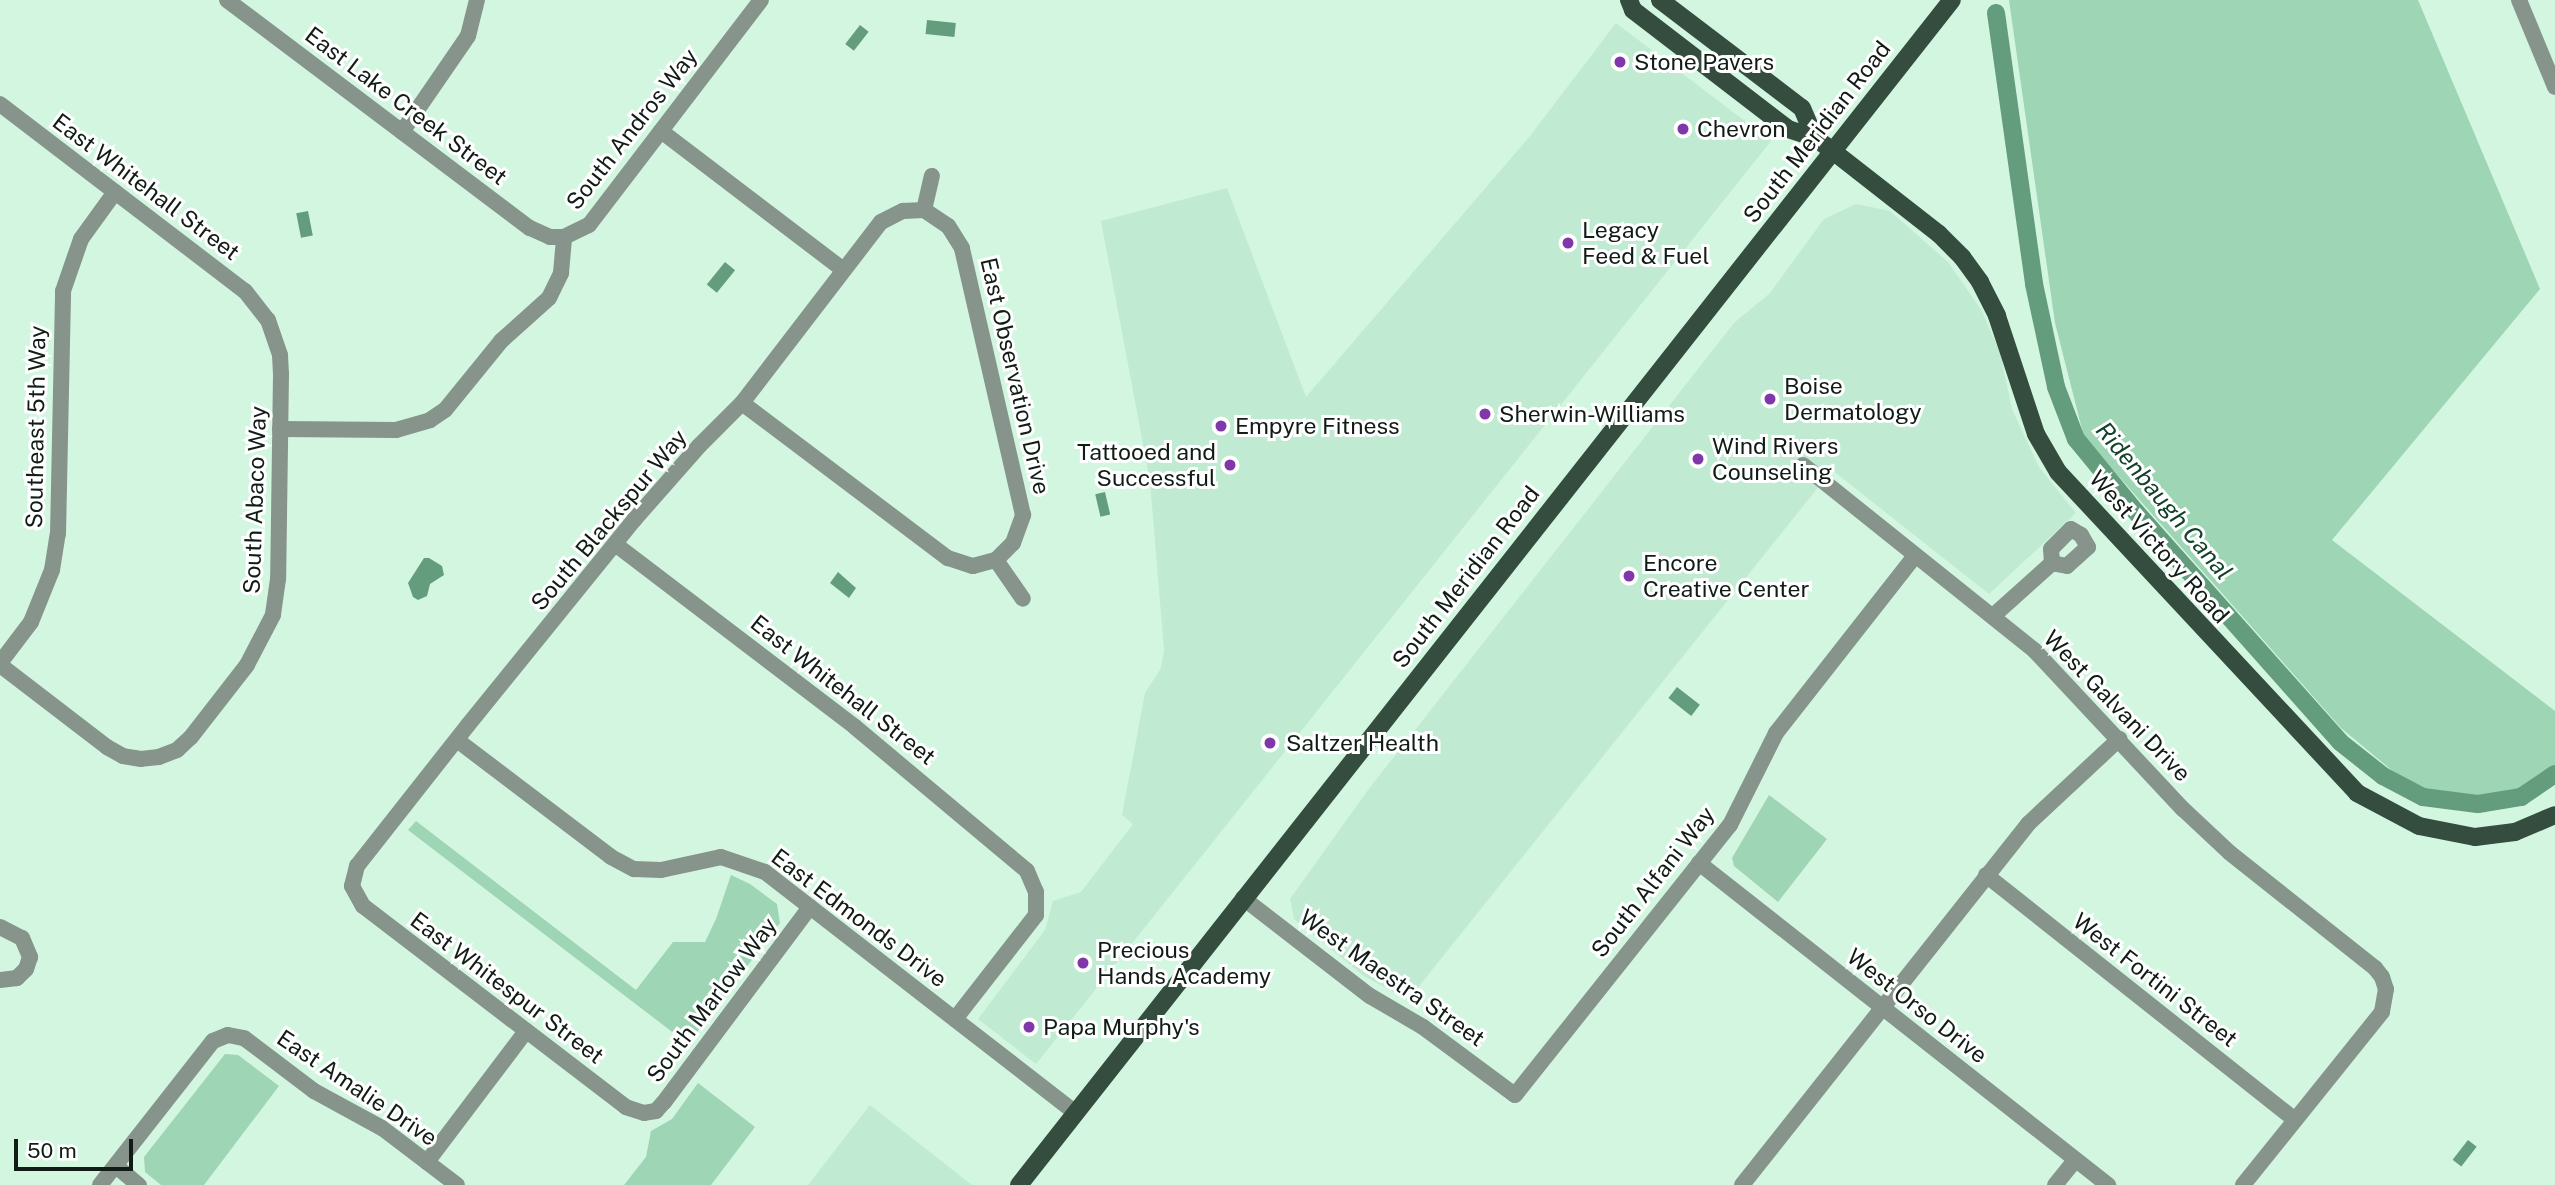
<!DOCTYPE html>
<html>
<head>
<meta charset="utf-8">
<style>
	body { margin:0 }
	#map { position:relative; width:2555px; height:1185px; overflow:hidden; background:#d3f6e1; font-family:"Public Sans",sans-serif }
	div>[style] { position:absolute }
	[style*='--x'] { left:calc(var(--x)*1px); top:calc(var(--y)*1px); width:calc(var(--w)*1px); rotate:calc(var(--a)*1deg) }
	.built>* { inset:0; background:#c0ead1 }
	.green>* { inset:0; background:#9ed5b5 }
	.water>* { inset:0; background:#639d7d; transform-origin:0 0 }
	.canal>* { height:18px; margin:-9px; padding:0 9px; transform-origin:9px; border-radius:9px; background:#639d7d }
	.minor>* { height:16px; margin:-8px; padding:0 8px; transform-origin:8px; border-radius:8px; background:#86948c }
	.major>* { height:18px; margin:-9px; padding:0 9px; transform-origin:9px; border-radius:9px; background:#344d3f }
	.dots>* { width:19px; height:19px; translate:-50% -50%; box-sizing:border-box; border:4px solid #fff; border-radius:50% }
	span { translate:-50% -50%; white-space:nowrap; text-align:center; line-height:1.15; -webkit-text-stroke:6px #fff; paint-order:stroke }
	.poi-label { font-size:23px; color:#101c15 }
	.left { translate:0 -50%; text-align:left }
	.right { translate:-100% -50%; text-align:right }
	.street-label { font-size:23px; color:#101c15 }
	.water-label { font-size:24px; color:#12422b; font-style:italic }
	.scale { position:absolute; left:14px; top:1139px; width:119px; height:32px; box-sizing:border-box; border:4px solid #101c15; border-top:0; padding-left:9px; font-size:21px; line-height:24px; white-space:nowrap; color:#101c15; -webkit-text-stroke:5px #fff; paint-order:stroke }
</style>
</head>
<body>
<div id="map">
	<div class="built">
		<i style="clip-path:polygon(1616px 23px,1771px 141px,1036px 1064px,978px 1019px,1045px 930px,1053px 901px,1081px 892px,1133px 824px,1122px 815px,1145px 693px,1161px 668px,1164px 650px,1150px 481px,1101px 221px,1227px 188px,1306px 397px,1530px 136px)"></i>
		<i style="clip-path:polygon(1856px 204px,1890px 211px,1948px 262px,1982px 311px,2000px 353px,2012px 409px,2039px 467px,2076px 513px,1989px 594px,1832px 470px,1408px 1000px,1364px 976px,1294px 919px,1290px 899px,1368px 790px,1734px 323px,1770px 293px,1824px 219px)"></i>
		<i style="clip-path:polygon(870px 1105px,972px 1185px,808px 1185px)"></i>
	</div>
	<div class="green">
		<i style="clip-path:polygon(2009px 0,2418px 0,2540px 289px,2332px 540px,2555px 711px,2555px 770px,2538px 787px,2488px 801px,2413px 788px,2341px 728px,2084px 437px,2055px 323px)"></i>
		<i style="clip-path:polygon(1769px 795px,1827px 839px,1778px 902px,1734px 866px,1732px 858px)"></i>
		<i style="clip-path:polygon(416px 821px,636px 990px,673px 942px,705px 942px,716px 919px,731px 875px,750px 884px,777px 904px,780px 923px,688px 1044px,408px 830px)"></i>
		<i style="clip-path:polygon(225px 1054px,238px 1055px,279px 1086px,204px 1185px,161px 1185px,145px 1172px,144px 1157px)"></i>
		<i style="clip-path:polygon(698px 1083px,755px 1127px,711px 1185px,624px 1185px,646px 1157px,651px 1131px,672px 1119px)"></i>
	</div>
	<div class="water">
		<i style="left:927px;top:20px;width:29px;height:14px;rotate:6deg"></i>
		<i style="left:860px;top:25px;width:11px;height:24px;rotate:38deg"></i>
		<i style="left:308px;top:211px;width:25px;height:12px;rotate:79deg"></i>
		<i style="left:725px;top:262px;width:13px;height:29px;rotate:39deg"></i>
		<i style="left:1105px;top:492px;width:23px;height:10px;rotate:77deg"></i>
		<i style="clip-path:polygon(424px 558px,429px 558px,442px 566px,444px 575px,430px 584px,427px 596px,418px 600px,413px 597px,408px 583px)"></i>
		<i style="clip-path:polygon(838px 572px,856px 588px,849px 598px,830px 583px)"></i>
		<i style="left:1677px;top:687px;width:29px;height:14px;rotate:38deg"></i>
		<i style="left:2468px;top:1140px;width:11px;height:25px;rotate:38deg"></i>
	</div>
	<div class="canal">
		<i style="--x:1996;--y:13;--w:274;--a:82"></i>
		<i style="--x:2034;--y:284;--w:105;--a:77.9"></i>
		<i style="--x:2056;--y:387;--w:56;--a:69"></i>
		<i style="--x:2076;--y:439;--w:94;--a:50.6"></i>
		<i style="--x:2136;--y:512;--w:307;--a:48.4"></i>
		<i style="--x:2340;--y:742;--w:55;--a:38.3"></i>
		<i style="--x:2383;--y:776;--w:45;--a:27.7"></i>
		<i style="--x:2423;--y:797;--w:55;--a:7.3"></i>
		<i style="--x:2478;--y:804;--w:44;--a:-9.2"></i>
		<i style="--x:2521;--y:797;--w:41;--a:-34.1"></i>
	</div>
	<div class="minor">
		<i style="--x:227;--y:0;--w:379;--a:37"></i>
		<i style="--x:530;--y:228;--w:22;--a:24"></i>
		<i style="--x:550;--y:237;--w:14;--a:0"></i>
		<i style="--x:564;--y:237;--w:28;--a:-26"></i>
		<i style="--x:589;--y:225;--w:283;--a:-52.6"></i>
		<i style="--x:2519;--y:0;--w:94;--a:67.5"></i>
		<i style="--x:0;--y:104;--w:308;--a:37.4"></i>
		<i style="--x:245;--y:291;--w:37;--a:52"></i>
		<i style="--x:268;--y:320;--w:37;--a:71"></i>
		<i style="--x:280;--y:355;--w:19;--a:87"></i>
		<i style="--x:281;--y:374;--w:205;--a:90.8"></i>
		<i style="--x:278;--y:579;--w:36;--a:98"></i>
		<i style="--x:273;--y:615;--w:56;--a:117.5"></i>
		<i style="--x:247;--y:665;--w:91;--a:127.9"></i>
		<i style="--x:191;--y:737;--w:19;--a:137"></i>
		<i style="--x:177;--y:750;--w:19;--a:159"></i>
		<i style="--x:159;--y:757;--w:18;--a:174"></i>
		<i style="--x:141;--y:759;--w:18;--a:-171"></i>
		<i style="--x:123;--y:756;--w:18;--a:-151"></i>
		<i style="--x:107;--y:747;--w:135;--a:-142.5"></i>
		<i style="--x:661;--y:131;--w:228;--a:37.3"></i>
		<i style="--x:402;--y:132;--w:116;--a:-55.5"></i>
		<i style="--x:468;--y:36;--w:37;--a:-76"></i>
		<i style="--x:924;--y:210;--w:35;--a:-77"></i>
		<i style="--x:742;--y:403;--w:258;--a:37"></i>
		<i style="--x:948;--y:558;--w:26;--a:18"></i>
		<i style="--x:973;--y:566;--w:24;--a:-15"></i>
		<i style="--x:996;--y:560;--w:24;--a:-45"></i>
		<i style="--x:1013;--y:543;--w:30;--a:-70"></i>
		<i style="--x:1023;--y:515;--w:274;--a:-102.9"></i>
		<i style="--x:962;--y:248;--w:26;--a:-122"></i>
		<i style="--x:948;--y:226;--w:29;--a:-146"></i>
		<i style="--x:280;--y:429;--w:116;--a:0.5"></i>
		<i style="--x:396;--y:430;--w:35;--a:-16"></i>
		<i style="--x:430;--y:420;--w:18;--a:-34"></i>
		<i style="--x:445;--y:410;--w:89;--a:-50.9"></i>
		<i style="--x:501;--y:341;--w:64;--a:-41.9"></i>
		<i style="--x:549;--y:298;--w:28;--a:-64"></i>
		<i style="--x:561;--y:273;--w:36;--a:-85"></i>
		<i style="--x:1803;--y:465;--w:296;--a:38.7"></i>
		<i style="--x:2034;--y:650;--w:218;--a:46.9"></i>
		<i style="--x:2183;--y:809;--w:64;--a:43.1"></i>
		<i style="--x:2230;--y:853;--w:185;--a:38.4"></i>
		<i style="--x:2375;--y:968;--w:11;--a:52"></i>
		<i style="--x:2382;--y:977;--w:13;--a:72"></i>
		<i style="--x:2386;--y:989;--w:23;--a:100"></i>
		<i style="--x:2382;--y:1012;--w:222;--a:128.8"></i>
		<i style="--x:2071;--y:529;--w:12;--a:31"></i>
		<i style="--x:2081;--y:535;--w:14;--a:60"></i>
		<i style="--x:2088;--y:547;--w:28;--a:138"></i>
		<i style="--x:2067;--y:566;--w:15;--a:-169"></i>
		<i style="--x:2052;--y:563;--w:14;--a:-94"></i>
		<i style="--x:2051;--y:549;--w:28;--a:-45"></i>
		<i style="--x:615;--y:544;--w:302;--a:37.3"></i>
		<i style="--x:855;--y:727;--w:224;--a:39.9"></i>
		<i style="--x:1027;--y:871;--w:23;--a:67"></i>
		<i style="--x:1036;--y:892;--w:23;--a:90"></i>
		<i style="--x:1036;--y:915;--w:132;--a:127.9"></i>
		<i style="--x:996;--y:560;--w:47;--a:55.3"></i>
		<i style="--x:1993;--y:616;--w:79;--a:-41.9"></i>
		<i style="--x:0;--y:663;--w:51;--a:-52.9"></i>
		<i style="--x:31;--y:622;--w:56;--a:-68"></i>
		<i style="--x:52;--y:570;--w:36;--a:-81"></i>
		<i style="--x:58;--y:534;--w:243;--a:-88.8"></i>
		<i style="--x:63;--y:291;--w:55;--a:-70.9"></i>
		<i style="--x:81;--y:239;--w:58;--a:-54.1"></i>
		<i style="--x:457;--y:740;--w:193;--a:37.2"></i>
		<i style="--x:611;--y:857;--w:26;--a:28"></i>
		<i style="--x:634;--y:869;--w:27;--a:2"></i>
		<i style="--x:661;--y:870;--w:61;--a:-12.2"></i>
		<i style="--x:721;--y:857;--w:46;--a:18.8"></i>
		<i style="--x:765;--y:872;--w:393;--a:37.8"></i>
		<i style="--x:1699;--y:863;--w:521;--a:38.21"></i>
		<i style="--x:1986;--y:875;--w:394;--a:38.4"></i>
		<i style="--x:1243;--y:898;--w:160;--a:37.7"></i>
		<i style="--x:1370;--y:996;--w:61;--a:30.3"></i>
		<i style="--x:1423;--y:1027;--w:114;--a:36.5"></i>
		<i style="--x:1515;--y:1095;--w:345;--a:-51.5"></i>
		<i style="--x:1730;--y:825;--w:103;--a:-63.4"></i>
		<i style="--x:1776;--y:733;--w:225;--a:-51.9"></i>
		<i style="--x:810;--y:907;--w:244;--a:126.8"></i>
		<i style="--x:664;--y:1102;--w:12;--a:132"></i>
		<i style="--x:656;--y:1111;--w:12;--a:171"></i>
		<i style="--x:644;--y:1113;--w:19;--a:-162"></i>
		<i style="--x:626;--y:1107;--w:331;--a:-142.6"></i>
		<i style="--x:363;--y:906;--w:23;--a:-119"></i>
		<i style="--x:352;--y:886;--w:21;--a:-76"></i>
		<i style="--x:357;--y:866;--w:179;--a:-51.8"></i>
		<i style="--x:468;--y:725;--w:264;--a:-51"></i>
		<i style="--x:634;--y:520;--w:98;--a:-48.7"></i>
		<i style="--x:699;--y:446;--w:61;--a:-45"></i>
		<i style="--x:742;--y:403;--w:228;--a:-52.5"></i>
		<i style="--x:881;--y:222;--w:25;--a:-27"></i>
		<i style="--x:903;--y:211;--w:21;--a:-3"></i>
		<i style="--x:0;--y:927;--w:25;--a:27"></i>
		<i style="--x:22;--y:938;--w:21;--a:67"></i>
		<i style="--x:30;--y:957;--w:13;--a:108"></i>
		<i style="--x:26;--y:969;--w:13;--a:135"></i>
		<i style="--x:17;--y:978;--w:17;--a:173"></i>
		<i style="--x:427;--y:1162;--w:164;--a:-52.9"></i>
		<i style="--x:116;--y:1166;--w:30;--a:40"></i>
		<i style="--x:100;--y:1185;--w:183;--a:-51.9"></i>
		<i style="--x:213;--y:1041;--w:16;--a:-22"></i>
		<i style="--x:228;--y:1035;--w:16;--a:11"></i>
		<i style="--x:244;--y:1038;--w:88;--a:37.1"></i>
		<i style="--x:314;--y:1091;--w:77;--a:28.6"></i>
		<i style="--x:382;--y:1128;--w:94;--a:37.2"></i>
		<i style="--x:1742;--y:1185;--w:461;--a:-51.6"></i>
		<i style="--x:2028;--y:824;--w:125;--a:-43"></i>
		<i style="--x:2055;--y:1185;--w:32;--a:-51"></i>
	</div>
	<div class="major">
		<i style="--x:1629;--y:0;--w:11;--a:68"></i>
		<i style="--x:1633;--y:10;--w:195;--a:37.5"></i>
		<i style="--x:1788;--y:129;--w:28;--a:18"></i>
		<i style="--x:1815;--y:138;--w:24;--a:36"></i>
		<i style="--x:1834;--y:152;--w:133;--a:38"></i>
		<i style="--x:1939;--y:234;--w:33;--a:45"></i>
		<i style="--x:1962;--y:257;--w:31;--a:54"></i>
		<i style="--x:1980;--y:282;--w:38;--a:63"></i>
		<i style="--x:1997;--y:316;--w:124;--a:71.7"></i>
		<i style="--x:2036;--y:434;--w:44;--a:59.9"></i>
		<i style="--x:2058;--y:472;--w:439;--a:47"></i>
		<i style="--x:2357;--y:793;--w:70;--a:28"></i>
		<i style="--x:2419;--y:826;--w:57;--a:11.1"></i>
		<i style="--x:2475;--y:837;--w:40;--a:-7.1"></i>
		<i style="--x:2515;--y:832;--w:43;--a:-23"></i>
		<i style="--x:1660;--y:0;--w:178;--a:37.3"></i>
		<i style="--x:1802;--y:108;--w:33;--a:67"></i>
		<i style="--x:1019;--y:1185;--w:1508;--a:-51.79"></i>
	</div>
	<div class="dots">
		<i style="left:1620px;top:62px;background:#8037a9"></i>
		<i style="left:1683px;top:129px;background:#8037a9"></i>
		<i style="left:1568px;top:243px;background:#8037a9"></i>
		<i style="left:1770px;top:399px;background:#8037a9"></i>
		<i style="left:1485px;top:414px;background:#8037a9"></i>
		<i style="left:1221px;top:426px;background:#8037a9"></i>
		<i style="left:1698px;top:459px;background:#8037a9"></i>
		<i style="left:1230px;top:465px;background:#8037a9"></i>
		<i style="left:1629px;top:576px;background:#8037a9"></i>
		<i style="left:1270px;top:743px;background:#8037a9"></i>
		<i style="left:1083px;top:963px;background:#8037a9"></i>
		<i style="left:1029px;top:1027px;background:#8037a9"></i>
	</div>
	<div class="poi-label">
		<span class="left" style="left:1634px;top:62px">Stone Pavers</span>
		<span class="left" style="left:1697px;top:129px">Chevron</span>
		<span class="left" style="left:1582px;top:243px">Legacy<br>Feed &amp; Fuel</span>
		<span class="left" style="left:1784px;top:399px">Boise<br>Dermatology</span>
		<span class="left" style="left:1499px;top:414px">Sherwin-Williams</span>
		<span class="left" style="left:1235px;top:426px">Empyre Fitness</span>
		<span class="left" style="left:1712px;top:459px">Wind Rivers<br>Counseling</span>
		<span class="right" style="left:1216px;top:465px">Tattooed and<br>Successful</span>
		<span class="left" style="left:1643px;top:576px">Encore<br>Creative Center</span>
		<span class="left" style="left:1286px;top:743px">Saltzer Health</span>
		<span class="left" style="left:1097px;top:963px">Precious<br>Hands Academy</span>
		<span class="left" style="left:1043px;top:1027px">Papa Murphy's</span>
	</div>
	<div class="street-label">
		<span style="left:406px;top:106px;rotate:37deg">East Lake Creek Street</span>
		<span style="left:632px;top:129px;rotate:-52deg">South Andros Way</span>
		<span style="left:1817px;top:132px;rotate:-52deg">South Meridian Road</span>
		<span style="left:146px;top:187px;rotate:37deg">East Whitehall Street</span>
		<span style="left:1015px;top:376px;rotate:77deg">East Observation Drive</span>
		<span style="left:36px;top:427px;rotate:-89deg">Southeast 5th Way</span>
		<span style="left:255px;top:500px;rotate:-88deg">South Abaco Way</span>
		<span style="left:609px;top:520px;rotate:-50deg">South Blackspur Way</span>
		<span style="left:2159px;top:547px;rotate:48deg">West Victory Road</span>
		<span style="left:1466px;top:577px;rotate:-52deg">South Meridian Road</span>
		<span style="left:843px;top:690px;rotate:38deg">East Whitehall Street</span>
		<span style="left:2117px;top:706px;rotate:46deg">West Galvani Drive</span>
		<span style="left:1653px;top:882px;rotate:-52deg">South Alfani Way</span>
		<span style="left:859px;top:918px;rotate:37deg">East Edmonds Drive</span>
		<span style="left:1392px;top:978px;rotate:35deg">West Maestra Street</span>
		<span style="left:2155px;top:980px;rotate:38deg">West Fortini Street</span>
		<span style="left:507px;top:988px;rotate:37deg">East Whitespur Street</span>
		<span style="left:712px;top:1000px;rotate:-53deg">South Marlow Way</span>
		<span style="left:1917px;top:1006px;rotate:38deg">West Orso Drive</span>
		<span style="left:357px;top:1088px;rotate:34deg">East Amalie Drive</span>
	</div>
	<div class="water-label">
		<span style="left:2164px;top:501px;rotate:50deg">Ridenbaugh Canal</span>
	</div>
	<div class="scale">50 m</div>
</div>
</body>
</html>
